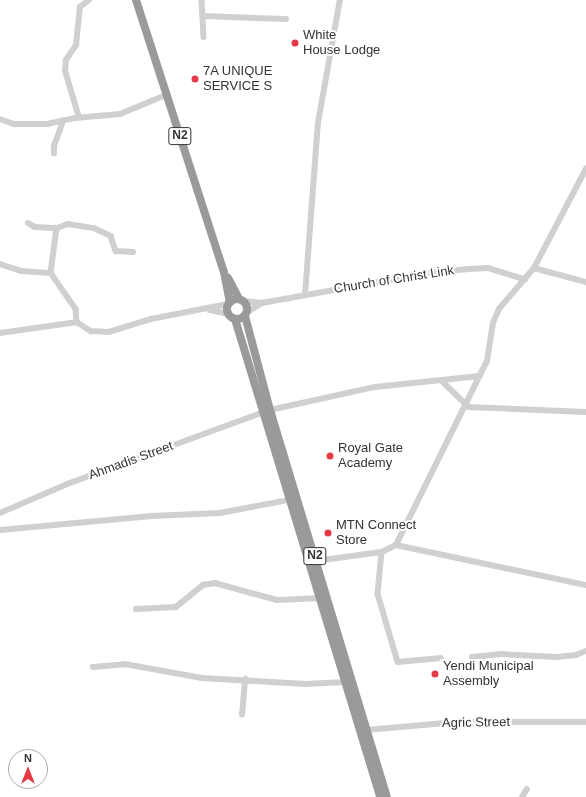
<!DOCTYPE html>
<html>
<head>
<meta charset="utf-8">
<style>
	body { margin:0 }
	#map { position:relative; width:586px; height:797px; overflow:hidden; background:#fff; font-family:Helvetica,sans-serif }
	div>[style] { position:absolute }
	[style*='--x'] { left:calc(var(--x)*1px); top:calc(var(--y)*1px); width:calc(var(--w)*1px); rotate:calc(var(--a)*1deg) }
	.minor>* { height:5.5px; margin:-2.75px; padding:0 2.75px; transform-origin:2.75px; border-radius:2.75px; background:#d0d0d0 }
	.highway>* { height:8px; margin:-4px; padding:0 4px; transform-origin:4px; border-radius:4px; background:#9a9a9a }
	.highway>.ring { margin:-4px; padding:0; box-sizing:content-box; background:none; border:8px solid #9a9a9a; border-radius:50% }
	.dots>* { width:11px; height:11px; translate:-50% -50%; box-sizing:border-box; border:2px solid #fff; border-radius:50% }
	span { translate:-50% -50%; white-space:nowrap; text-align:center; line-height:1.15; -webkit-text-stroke:4px #fff; paint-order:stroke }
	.shield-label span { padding:1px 3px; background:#fff; border:1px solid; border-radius:3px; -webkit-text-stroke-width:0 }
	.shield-label { font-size:12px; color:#333; font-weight:700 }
	.poi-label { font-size:13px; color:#333 }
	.left { translate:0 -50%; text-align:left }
	.street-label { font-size:13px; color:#333 }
	.north { position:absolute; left:8px; top:749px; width:40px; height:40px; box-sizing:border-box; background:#fff; border:1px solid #adadad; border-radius:50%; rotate:0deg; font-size:11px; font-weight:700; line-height:16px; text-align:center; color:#333 }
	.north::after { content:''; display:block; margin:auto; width:14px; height:18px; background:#e63946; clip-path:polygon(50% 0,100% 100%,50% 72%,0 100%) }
</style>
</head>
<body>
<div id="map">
	<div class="minor">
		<i style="--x:202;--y:0;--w:37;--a:87"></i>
		<i style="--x:203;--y:16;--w:83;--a:2.1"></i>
		<i style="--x:79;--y:118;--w:49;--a:-106.6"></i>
		<i style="--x:65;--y:71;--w:11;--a:-85"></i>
		<i style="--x:66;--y:60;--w:18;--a:-56"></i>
		<i style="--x:76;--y:45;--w:38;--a:-84"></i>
		<i style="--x:80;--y:7;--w:11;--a:-38"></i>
		<i style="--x:0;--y:119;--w:15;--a:20"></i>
		<i style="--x:14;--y:124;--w:33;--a:0"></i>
		<i style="--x:47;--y:124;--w:29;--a:-12"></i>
		<i style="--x:75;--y:118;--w:45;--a:-5.1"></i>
		<i style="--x:120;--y:114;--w:50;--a:-22.4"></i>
		<i style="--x:54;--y:154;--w:8;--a:-90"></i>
		<i style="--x:54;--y:146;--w:27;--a:-70"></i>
		<i style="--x:28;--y:223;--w:8;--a:30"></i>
		<i style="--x:35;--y:227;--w:22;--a:3"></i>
		<i style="--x:57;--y:228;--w:45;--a:97.6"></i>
		<i style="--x:57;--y:228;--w:12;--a:-20"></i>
		<i style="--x:68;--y:224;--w:26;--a:9"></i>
		<i style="--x:94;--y:228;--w:19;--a:25"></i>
		<i style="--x:111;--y:236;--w:16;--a:72"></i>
		<i style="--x:116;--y:251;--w:17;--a:3"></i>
		<i style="--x:0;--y:264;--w:22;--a:18"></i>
		<i style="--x:21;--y:271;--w:30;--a:4"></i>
		<i style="--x:51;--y:273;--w:44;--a:55.2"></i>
		<i style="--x:76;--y:309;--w:13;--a:86"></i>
		<i style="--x:534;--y:268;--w:54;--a:15.1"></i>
		<i style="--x:305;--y:295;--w:172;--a:-85.7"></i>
		<i style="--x:318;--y:123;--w:125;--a:-79.9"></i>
		<i style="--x:244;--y:301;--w:18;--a:6"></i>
		<i style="--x:262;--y:303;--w:176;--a:-10.2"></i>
		<i style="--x:435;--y:272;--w:34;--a:-5"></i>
		<i style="--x:469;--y:269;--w:19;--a:-3"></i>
		<i style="--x:488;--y:268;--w:39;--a:17"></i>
		<i style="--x:210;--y:310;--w:19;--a:12"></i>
		<i style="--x:246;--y:313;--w:19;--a:-32"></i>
		<i style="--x:0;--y:333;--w:78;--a:-8.1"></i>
		<i style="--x:77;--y:322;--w:17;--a:33"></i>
		<i style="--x:91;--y:331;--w:18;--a:3"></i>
		<i style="--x:109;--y:332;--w:44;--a:-17.2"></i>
		<i style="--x:151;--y:319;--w:78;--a:-11"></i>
		<i style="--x:442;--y:381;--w:37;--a:44"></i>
		<i style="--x:469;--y:407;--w:117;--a:2.4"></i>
		<i style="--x:270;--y:410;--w:107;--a:-12.4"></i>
		<i style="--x:375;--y:387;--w:105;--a:-6"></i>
		<i style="--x:0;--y:513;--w:76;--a:-23.2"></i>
		<i style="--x:70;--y:483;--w:207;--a:-20.1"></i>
		<i style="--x:0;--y:530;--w:152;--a:-5.3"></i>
		<i style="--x:151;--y:516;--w:69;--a:-2.5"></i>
		<i style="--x:220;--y:513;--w:70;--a:-10.7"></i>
		<i style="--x:396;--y:545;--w:194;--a:11.9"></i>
		<i style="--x:382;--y:552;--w:42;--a:95.4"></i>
		<i style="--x:378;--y:594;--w:71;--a:73.6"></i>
		<i style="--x:398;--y:662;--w:43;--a:-5.3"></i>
		<i style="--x:316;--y:561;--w:67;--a:-7.8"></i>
		<i style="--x:382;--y:552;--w:16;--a:-27"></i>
		<i style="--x:396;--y:545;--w:205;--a:-63.7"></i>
		<i style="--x:487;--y:361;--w:38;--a:-81"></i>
		<i style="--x:493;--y:323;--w:15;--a:-67"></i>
		<i style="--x:499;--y:309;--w:54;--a:-49.5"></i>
		<i style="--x:534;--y:268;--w:112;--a:-62.3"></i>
		<i style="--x:136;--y:609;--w:40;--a:-2.9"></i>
		<i style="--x:176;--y:607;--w:35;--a:-39"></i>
		<i style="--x:203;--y:585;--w:12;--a:-9"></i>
		<i style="--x:215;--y:583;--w:64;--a:15.3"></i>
		<i style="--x:277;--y:600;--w:43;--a:-2.7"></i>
		<i style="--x:472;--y:657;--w:29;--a:-6"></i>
		<i style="--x:501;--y:654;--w:56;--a:3.1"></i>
		<i style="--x:557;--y:657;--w:19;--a:-6"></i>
		<i style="--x:576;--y:655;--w:11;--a:-22"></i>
		<i style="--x:93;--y:667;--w:32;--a:-5"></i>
		<i style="--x:125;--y:664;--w:78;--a:10.3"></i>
		<i style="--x:202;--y:678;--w:104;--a:3.3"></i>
		<i style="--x:306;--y:684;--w:39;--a:-3"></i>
		<i style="--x:242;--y:715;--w:36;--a:-85"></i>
		<i style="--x:366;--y:730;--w:91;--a:-5"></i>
		<i style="--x:457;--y:722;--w:129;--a:0"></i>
		<i style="--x:522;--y:797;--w:9;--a:-58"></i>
	</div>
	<div class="highway">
		<i style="--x:136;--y:0;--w:286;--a:72.1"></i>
		<i style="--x:224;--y:272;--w:31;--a:79"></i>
		<i style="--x:228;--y:278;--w:24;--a:62"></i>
		<i class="ring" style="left:227px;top:299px;width:12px;height:12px"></i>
		<i style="--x:245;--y:316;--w:97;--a:75.1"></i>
		<i style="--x:270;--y:410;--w:404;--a:73.2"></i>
		<i style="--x:235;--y:319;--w:500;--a:73.1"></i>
	</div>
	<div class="dots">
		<i style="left:295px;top:43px;background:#e63946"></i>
		<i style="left:195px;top:79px;background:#e63946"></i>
		<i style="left:330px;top:456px;background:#e63946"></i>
		<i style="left:328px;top:533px;background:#e63946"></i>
		<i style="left:435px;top:674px;background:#e63946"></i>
	</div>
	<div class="shield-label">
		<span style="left:180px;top:136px">N2</span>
		<span style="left:315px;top:556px">N2</span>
	</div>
	<div class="poi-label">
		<span class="left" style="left:303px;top:43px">White<br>House Lodge</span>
		<span class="left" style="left:203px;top:79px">7A UNIQUE<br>SERVICE S</span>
		<span class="left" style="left:338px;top:456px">Royal Gate<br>Academy</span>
		<span class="left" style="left:336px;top:533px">MTN Connect<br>Store</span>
		<span class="left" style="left:443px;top:674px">Yendi Municipal<br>Assembly</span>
	</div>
	<div class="street-label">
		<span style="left:394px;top:280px;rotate:-9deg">Church of Christ Link</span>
		<span style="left:131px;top:461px;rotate:-20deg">Ahmadis Street</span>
		<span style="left:476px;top:723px;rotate:-1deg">Agric Street</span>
	</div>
	<div class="north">N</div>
</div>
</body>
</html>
